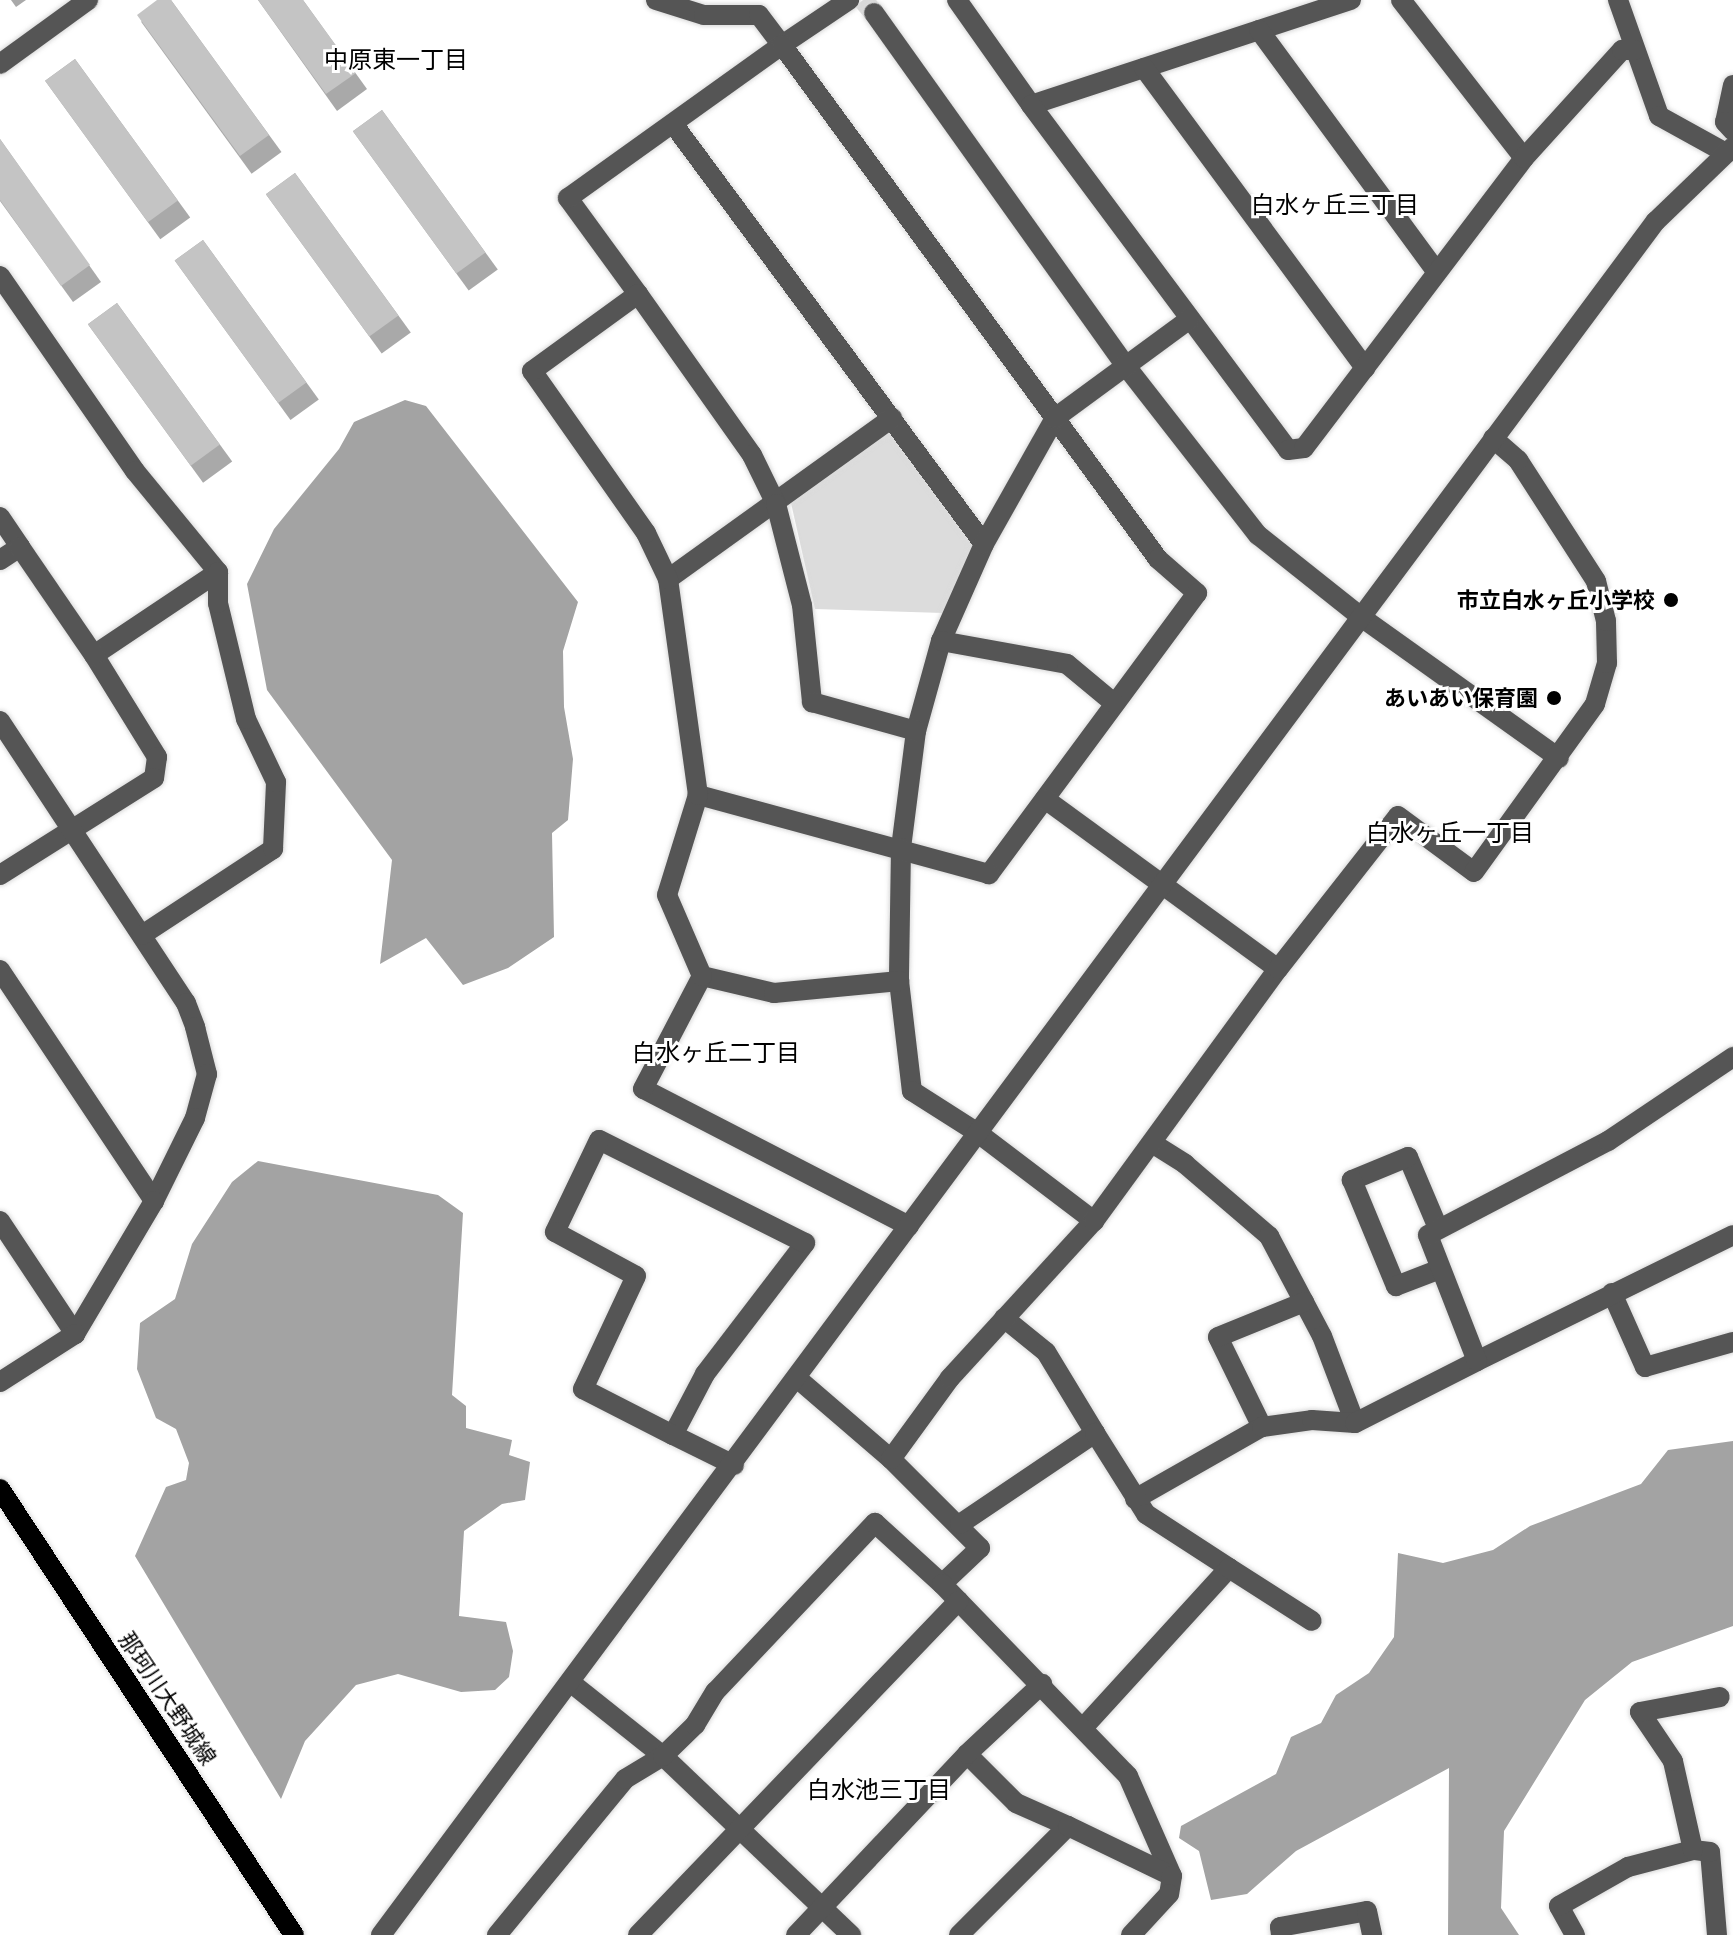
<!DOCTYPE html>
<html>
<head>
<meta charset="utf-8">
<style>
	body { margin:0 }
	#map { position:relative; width:1733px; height:1935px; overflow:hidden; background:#fff; font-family:Barlow,"Noto Sans JP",sans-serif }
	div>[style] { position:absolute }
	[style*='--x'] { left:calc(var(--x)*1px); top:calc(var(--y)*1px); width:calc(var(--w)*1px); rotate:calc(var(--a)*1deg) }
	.green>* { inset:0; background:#dcdcdc }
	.water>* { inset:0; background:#a3a3a3 }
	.minor-tunnel>* { height:20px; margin-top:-10px; transform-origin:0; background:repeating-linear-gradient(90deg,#d9d9d9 0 20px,transparent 0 30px) }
	.roads { filter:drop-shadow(0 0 2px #dbdbdb) drop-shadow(0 0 2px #dbdbdb) }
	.minor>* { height:20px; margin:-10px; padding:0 10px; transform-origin:10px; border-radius:10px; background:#555 }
	.major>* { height:20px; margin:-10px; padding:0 10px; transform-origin:10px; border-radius:10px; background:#000 }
	.wall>* { inset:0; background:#a9a9a9; transform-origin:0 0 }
	.building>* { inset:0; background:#c4c4c4; transform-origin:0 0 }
	.dots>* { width:22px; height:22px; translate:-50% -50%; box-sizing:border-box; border:4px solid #fff; border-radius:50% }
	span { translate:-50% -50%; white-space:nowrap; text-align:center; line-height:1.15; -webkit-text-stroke:6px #fff; paint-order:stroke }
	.poi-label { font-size:22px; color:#000; font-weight:700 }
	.right { translate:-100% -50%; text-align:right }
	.street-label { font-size:22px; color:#000 }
	.neighbourhood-label { font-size:24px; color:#000 }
</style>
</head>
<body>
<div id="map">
	<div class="green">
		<i style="clip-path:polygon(890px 432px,973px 546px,943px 613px,815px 609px,791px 503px)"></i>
	</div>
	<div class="water">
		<i style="clip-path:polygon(405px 400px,426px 406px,578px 602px,563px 651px,564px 707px,573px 759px,568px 820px,552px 833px,554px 937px,508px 968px,463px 985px,426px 938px,380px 964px,392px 860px,267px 690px,247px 584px,274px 529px,339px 449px,354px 422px)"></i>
		<i style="clip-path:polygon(258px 1161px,438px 1195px,463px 1213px,452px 1395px,466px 1406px,466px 1428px,512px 1440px,509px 1455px,530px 1462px,525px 1500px,502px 1504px,464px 1531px,459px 1616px,506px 1622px,513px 1651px,509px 1677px,495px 1690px,461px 1692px,398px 1674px,356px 1685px,305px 1741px,281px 1799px,135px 1556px,166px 1487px,186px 1480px,189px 1463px,176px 1429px,156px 1418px,137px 1369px,140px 1323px,175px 1299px,192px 1244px,232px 1182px)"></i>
		<i style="clip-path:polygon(1733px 1441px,1733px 1626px,1632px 1662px,1585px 1700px,1504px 1831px,1501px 1908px,1519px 1935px,1448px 1935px,1449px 1768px,1296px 1851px,1247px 1894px,1211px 1900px,1199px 1851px,1179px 1838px,1181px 1826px,1276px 1774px,1291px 1737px,1321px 1723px,1336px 1695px,1369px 1673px,1394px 1637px,1398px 1553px,1443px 1563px,1493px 1550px,1530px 1526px,1641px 1484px,1668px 1450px)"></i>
	</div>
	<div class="minor-tunnel">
		<i style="--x:863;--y:0;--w:17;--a:50"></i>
	</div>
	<div class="roads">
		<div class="minor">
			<i style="--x:656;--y:0;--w:50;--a:17.4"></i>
			<i style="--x:704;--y:15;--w:55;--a:0"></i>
			<i style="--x:759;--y:15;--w:38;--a:53"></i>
			<i style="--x:782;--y:45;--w:81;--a:-33.9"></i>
			<i style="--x:957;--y:0;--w:128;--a:54.8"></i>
			<i style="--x:1031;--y:105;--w:337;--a:-18.2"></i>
			<i style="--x:1401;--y:0;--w:200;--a:52.1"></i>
			<i style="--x:1618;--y:0;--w:123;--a:70.5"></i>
			<i style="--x:1659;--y:116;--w:77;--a:28.9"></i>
			<i style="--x:874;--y:13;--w:432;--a:54.5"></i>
			<i style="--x:1125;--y:365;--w:216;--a:52"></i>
			<i style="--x:1258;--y:535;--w:132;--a:38.5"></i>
			<i style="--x:1361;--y:617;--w:243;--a:35.5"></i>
			<i style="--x:1259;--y:30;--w:300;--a:53.7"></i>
			<i style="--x:0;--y:64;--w:109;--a:-36"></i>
			<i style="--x:1144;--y:68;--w:373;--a:53.6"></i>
			<i style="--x:1733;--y:85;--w:38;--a:102"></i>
			<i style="--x:1725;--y:122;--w:12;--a:48"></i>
			<i style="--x:1031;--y:105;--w:430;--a:53.3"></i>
			<i style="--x:1288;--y:450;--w:16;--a:-7"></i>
			<i style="--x:1304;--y:448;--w:364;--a:-52.8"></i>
			<i style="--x:1524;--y:158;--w:146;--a:-47.8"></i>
			<i style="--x:1622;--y:50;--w:13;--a:0"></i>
			<i style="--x:674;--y:125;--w:521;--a:53.5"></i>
			<i style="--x:984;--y:544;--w:106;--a:113.9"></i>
			<i style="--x:941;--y:641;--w:93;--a:105.5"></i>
			<i style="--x:916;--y:731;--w:118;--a:97.3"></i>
			<i style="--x:901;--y:848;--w:133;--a:90.9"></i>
			<i style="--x:899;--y:981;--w:111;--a:83.3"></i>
			<i style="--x:912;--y:1091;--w:78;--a:32.5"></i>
			<i style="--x:978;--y:1133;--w:146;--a:37.2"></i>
			<i style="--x:0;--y:276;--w:237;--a:55.3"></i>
			<i style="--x:135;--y:471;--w:131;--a:50.6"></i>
			<i style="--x:218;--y:572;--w:149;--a:146.2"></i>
			<i style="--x:94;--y:655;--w:120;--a:58.3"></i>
			<i style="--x:157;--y:757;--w:21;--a:98"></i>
			<i style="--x:154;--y:778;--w:182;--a:147.8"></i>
			<i style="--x:638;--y:294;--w:119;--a:-126.1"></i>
			<i style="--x:568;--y:198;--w:263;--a:-35.6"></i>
			<i style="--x:782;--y:45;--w:637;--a:53.81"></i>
			<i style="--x:1158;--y:559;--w:52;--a:41.1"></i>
			<i style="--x:1197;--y:593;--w:350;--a:126.5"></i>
			<i style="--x:989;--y:874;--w:302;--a:-164.8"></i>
			<i style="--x:0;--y:517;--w:36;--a:56"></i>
			<i style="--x:984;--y:544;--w:145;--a:-60.6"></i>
			<i style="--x:1055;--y:418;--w:167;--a:-36.3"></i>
			<i style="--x:0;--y:560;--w:24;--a:-33"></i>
			<i style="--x:20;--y:547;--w:131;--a:55.6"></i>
			<i style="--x:668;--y:579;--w:276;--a:-35.7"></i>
			<i style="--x:941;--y:641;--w:128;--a:10.3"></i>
			<i style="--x:1067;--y:664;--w:62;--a:39.8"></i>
			<i style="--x:0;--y:721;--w:338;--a:56.6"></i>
			<i style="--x:186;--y:1003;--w:26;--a:69"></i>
			<i style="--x:195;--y:1027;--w:49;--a:75.7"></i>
			<i style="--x:207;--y:1074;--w:46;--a:105.3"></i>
			<i style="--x:195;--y:1118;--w:93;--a:116.3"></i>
			<i style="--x:1045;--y:799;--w:288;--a:36.1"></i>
			<i style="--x:142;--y:935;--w:157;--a:-33.3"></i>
			<i style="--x:273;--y:849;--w:67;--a:-87.4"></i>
			<i style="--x:276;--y:782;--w:70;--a:-115.5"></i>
			<i style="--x:246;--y:719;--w:119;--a:-103.6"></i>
			<i style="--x:218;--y:603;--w:31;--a:-90"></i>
			<i style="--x:0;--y:970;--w:278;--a:56.3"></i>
			<i style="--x:154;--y:1201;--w:155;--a:120.7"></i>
			<i style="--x:702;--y:976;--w:74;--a:13.3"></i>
			<i style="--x:774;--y:993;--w:126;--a:-5.5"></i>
			<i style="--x:1152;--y:1143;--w:39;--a:32"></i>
			<i style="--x:1185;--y:1164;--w:111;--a:40.6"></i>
			<i style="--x:1269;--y:1236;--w:113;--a:62.1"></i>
			<i style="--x:1322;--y:1336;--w:93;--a:69.2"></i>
			<i style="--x:0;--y:1221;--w:136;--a:56.4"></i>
			<i style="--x:75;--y:1334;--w:89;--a:147.4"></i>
			<i style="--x:909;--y:1226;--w:299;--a:-152.7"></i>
			<i style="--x:643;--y:1089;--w:127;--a:-62.4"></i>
			<i style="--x:702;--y:976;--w:88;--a:-113.4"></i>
			<i style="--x:667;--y:895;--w:105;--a:-72.8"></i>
			<i style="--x:698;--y:795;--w:218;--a:-97.9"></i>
			<i style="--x:668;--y:579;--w:51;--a:-115.6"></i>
			<i style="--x:646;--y:533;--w:198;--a:-125.1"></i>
			<i style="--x:532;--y:371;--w:131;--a:-36"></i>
			<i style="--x:638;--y:294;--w:197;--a:54.7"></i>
			<i style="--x:752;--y:455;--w:55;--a:63.9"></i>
			<i style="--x:776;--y:504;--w:104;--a:75.6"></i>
			<i style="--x:802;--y:605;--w:98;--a:84.1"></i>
			<i style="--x:812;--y:702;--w:108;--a:15.6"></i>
			<i style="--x:1438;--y:1228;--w:77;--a:-112.9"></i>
			<i style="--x:1408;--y:1157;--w:61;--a:157.7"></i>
			<i style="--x:1352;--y:1180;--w:115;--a:67.5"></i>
			<i style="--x:1396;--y:1286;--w:47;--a:-21.1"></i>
			<i style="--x:1612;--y:1293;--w:81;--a:66"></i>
			<i style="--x:1645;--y:1367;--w:91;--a:-15.9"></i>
			<i style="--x:1004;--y:1318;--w:54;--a:39"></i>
			<i style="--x:1046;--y:1352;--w:95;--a:58.8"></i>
			<i style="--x:1477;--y:1361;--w:285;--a:-26.2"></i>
			<i style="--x:798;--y:1379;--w:123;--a:40.7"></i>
			<i style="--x:891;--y:1459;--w:126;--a:45"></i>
			<i style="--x:980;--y:1548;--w:52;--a:136.5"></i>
			<i style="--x:1262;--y:1427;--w:100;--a:-116.1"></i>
			<i style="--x:1218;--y:1337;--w:93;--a:-22.1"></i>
			<i style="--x:673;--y:1435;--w:69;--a:-62.3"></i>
			<i style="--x:705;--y:1374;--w:165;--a:-52.6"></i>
			<i style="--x:805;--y:1243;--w:230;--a:-153.4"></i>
			<i style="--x:599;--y:1140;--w:102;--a:115.6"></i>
			<i style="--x:555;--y:1232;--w:92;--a:28.5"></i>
			<i style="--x:636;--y:1276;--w:125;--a:115.1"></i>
			<i style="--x:583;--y:1389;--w:101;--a:27.1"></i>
			<i style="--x:673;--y:1435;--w:68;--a:26.2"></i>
			<i style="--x:891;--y:1459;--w:100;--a:-53.9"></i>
			<i style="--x:950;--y:1378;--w:213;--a:-47.5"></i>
			<i style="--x:1094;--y:1221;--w:312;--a:-53.9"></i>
			<i style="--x:1278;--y:969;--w:194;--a:-51.9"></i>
			<i style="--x:1398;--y:816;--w:94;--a:36.4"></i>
			<i style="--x:1474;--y:872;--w:207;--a:-54.2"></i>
			<i style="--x:1595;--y:704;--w:43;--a:-73.7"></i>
			<i style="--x:1607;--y:663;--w:42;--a:-91.4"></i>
			<i style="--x:1606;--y:621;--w:41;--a:-104"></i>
			<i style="--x:1596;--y:581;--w:144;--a:-122.8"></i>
			<i style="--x:1518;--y:460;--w:33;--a:-139"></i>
			<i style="--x:1135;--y:1499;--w:146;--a:-29.6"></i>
			<i style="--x:1262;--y:1427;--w:50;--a:-8"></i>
			<i style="--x:1312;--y:1420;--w:43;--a:4"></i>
			<i style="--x:1355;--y:1423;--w:137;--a:-26.9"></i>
			<i style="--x:1477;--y:1361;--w:135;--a:-111.3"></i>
			<i style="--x:1428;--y:1235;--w:203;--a:-27.6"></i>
			<i style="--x:1608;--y:1141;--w:151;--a:-33.9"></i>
			<i style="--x:960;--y:1524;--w:163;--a:-34"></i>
			<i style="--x:1095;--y:1433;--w:96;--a:57.8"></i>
			<i style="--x:1146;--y:1514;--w:99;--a:33"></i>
			<i style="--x:1229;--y:1568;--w:215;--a:132.4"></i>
			<i style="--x:1229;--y:1568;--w:98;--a:32.6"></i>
			<i style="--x:570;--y:1682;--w:119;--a:38.5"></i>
			<i style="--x:663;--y:1756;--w:260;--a:43.6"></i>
			<i style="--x:967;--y:1754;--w:69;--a:45"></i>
			<i style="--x:1016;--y:1803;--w:57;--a:23.9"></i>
			<i style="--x:381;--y:1935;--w:2136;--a:-53.36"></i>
			<i style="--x:1656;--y:221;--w:107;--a:-43.9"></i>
			<i style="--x:497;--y:1935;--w:202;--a:-50.6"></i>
			<i style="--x:625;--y:1779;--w:44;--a:-31.2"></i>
			<i style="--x:663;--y:1756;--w:45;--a:-44.1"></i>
			<i style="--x:695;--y:1725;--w:39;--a:-59"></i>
			<i style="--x:715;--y:1692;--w:233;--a:-46.6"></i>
			<i style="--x:875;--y:1523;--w:91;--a:42.3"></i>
			<i style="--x:942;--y:1584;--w:267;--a:45.9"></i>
			<i style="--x:1128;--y:1776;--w:109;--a:66.3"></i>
			<i style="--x:638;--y:1935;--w:463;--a:-46.2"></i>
			<i style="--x:796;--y:1935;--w:249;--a:-46.6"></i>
			<i style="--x:967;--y:1754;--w:103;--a:-43"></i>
			<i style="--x:959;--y:1935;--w:154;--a:-45"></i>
			<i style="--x:1068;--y:1826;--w:115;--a:25.7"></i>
			<i style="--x:1172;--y:1876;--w:18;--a:99"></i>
			<i style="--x:1169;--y:1894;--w:56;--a:132.8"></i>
			<i style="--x:1281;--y:1935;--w:8;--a:-97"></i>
			<i style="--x:1280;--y:1927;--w:88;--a:-10.4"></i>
			<i style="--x:1367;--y:1911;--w:25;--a:78"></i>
			<i style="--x:1575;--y:1935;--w:33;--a:-119"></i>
			<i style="--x:1559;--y:1906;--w:79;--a:-29.5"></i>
			<i style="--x:1628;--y:1867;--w:67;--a:-14.7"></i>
			<i style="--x:1717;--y:1935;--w:83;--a:-94.8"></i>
			<i style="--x:1710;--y:1852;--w:17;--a:-173"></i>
			<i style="--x:1693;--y:1850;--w:91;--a:-102.7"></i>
			<i style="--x:1673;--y:1761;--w:59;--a:-124"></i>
			<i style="--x:1640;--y:1712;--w:81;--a:-10.6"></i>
		</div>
		<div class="major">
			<i style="--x:0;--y:1489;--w:534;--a:56.61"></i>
		</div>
	</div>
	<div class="wall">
		<i style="clip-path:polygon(11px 0,26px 0,16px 7px)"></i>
		<i style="left:171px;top:0;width:188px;height:37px;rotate:54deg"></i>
		<i style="clip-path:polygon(258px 0,303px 0,367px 89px,337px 111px)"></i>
		<i style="left:75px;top:59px;width:196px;height:37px;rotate:54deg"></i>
		<i style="left:382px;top:110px;width:197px;height:36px;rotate:54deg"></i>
		<i style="clip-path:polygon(0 139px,101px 282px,73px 302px,0 201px)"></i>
		<i style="left:295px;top:173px;width:197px;height:36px;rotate:54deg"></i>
		<i style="left:203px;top:240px;width:197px;height:35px;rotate:54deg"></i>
		<i style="left:117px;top:303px;width:196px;height:36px;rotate:54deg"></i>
	</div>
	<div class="building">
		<i style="clip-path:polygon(157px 0,171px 0,269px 135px,240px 156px,137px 15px)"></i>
		<i style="clip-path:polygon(258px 0,303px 0,356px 73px,326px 94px)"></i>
		<i style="left:75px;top:59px;width:175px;height:37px;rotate:54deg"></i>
		<i style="left:382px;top:110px;width:176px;height:36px;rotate:54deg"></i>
		<i style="clip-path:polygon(0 139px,90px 265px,61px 286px,0 200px)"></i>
		<i style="left:295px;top:173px;width:176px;height:36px;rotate:54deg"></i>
		<i style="left:203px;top:240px;width:176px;height:35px;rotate:54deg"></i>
		<i style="left:117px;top:303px;width:175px;height:36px;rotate:54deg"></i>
	</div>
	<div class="dots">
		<i style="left:1671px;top:600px;background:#000"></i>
		<i style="left:1554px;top:698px;background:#000"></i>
	</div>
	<div class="poi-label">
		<span class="right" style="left:1655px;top:600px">市立白水ヶ丘小学校</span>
		<span class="right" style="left:1538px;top:698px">あいあい保育園</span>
	</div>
	<div class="street-label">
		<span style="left:168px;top:1698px;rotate:56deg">那珂川大野城線</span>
	</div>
	<div class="neighbourhood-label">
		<span style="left:396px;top:59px">中原東一丁目</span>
		<span style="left:1335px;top:204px">白水ヶ丘三丁目</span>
		<span style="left:1450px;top:832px">白水ヶ丘一丁目</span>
		<span style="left:716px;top:1052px">白水ヶ丘二丁目</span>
		<span style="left:879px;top:1789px">白水池三丁目</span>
	</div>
</div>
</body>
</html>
